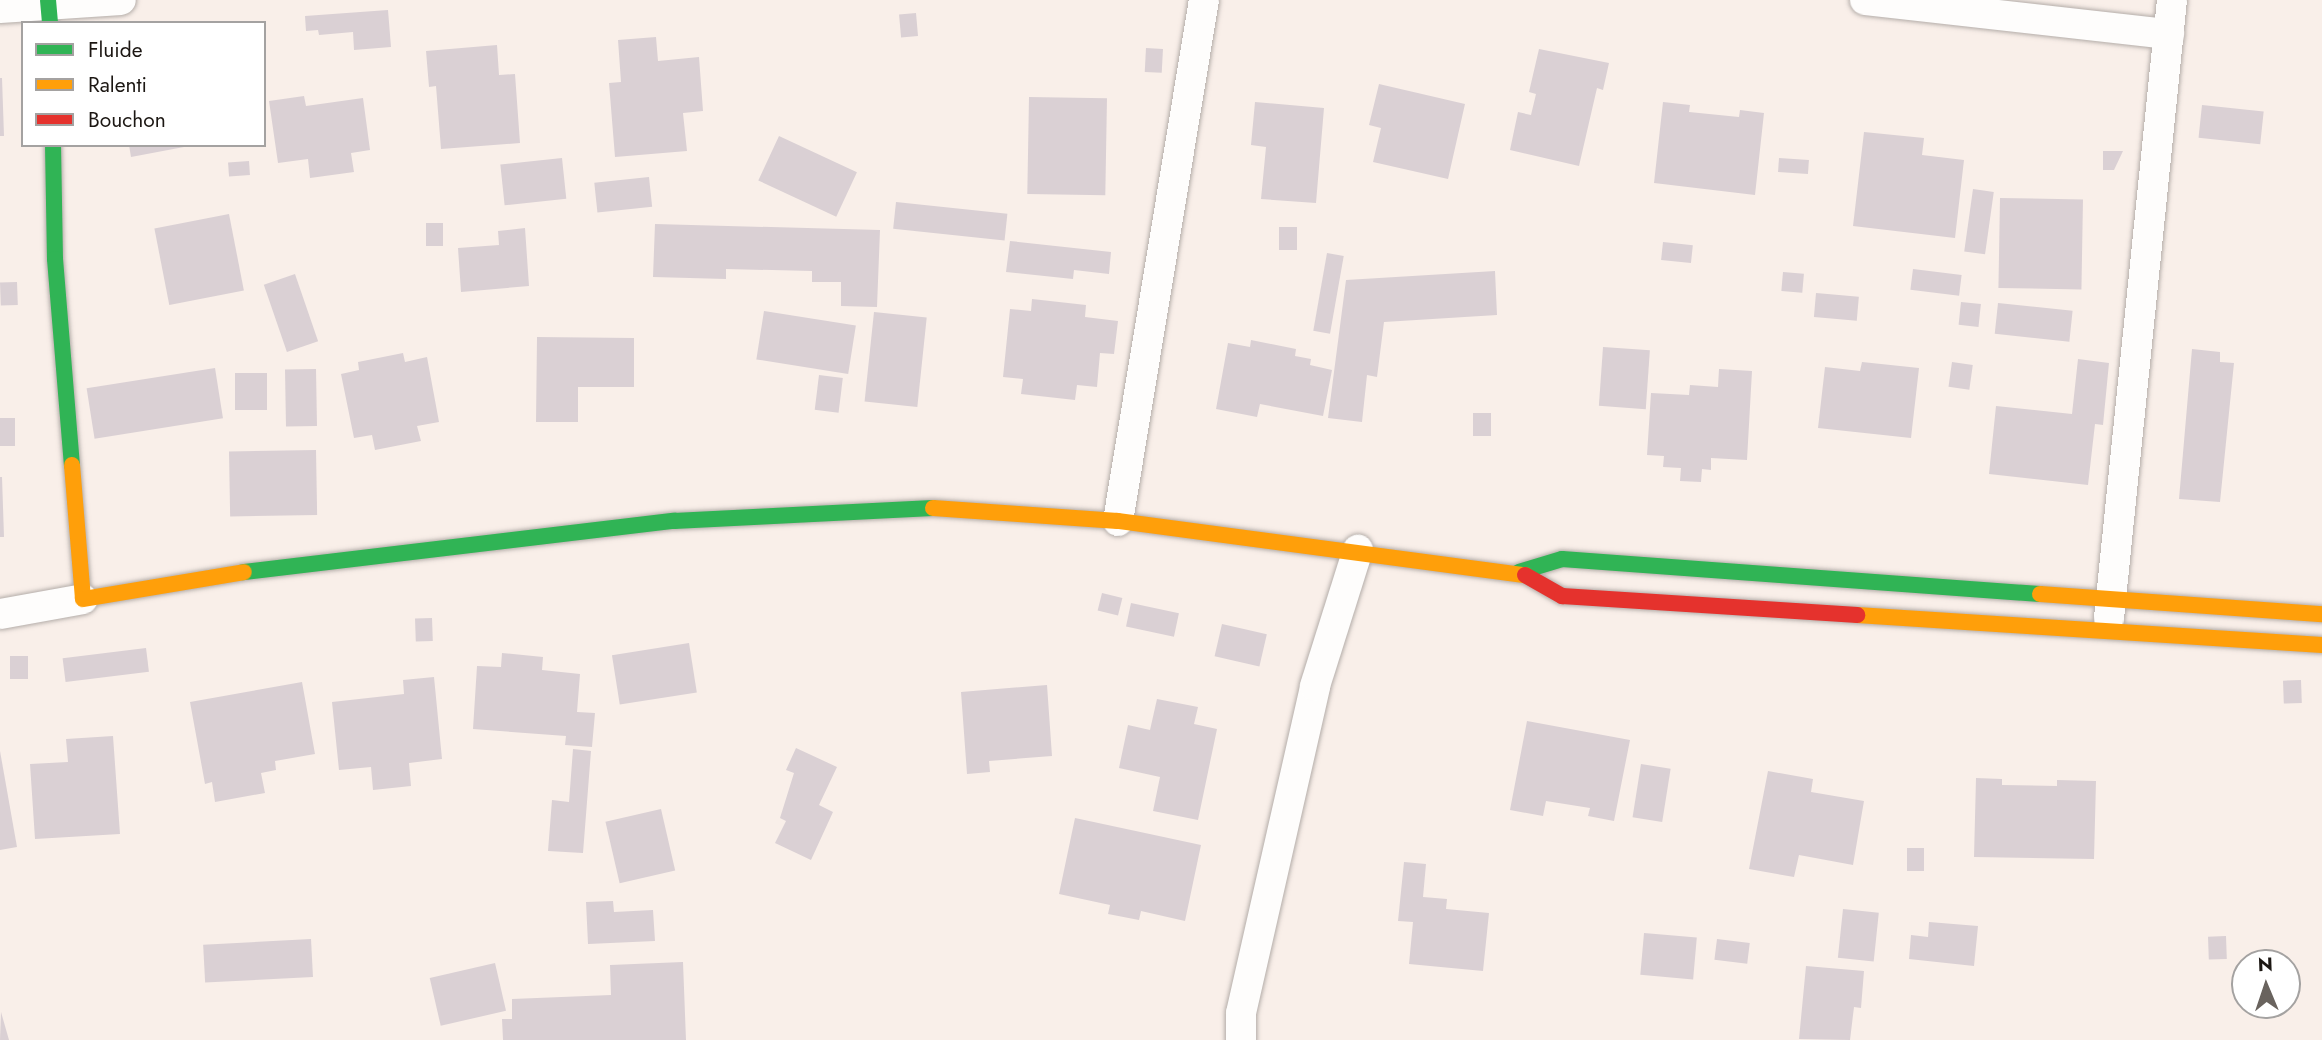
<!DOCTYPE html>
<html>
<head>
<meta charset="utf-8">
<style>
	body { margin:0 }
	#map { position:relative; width:2322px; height:1040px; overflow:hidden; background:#f9efe9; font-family:Jost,sans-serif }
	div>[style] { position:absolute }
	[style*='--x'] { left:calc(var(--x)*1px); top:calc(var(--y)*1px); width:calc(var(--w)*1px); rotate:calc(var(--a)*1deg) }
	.building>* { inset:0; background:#dad0d4; transform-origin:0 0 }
	.roads { filter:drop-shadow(0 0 2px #b4ada9) drop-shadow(0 0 2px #b4ada9) }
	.street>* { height:30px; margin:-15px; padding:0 15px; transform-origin:15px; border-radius:15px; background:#fefdfc }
	.fast>* { height:16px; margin:-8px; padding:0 8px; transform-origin:8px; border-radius:8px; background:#30b455 }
	.slow>* { height:16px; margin:-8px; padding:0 8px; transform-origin:8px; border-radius:8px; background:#ff9f0a }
	.jam>* { height:16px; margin:-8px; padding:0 8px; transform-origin:8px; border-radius:8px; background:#e5322d }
	span { translate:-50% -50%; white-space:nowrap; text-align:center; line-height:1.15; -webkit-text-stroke:5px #fff; paint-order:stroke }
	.legend { position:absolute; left:21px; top:21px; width:245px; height:126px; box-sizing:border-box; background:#fff; border:2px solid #a4a2a1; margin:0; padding:9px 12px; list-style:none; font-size:21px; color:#1c1713 }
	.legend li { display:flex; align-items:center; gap:14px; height:35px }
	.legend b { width:35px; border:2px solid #a4a2a1 }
	.north { position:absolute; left:2231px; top:949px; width:70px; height:70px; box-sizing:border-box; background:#fff; border:2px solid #a4a2a1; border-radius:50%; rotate:358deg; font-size:19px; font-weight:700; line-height:28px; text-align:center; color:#1c1713 }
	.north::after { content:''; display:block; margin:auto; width:24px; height:32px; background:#69635e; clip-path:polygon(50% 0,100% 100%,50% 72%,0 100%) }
</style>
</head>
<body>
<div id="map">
	<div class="building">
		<i style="clip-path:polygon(388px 10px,391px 47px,354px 50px,353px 32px,319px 35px,318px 30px,306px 31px,305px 16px)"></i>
		<i style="left:916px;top:13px;width:23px;height:17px;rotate:85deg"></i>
		<i style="clip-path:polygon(656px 37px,658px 61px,699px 57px,703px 111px,683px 113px,687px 151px,615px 157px,609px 83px,621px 82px,618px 40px)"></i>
		<i style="clip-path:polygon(497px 45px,499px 75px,515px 74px,520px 143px,441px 149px,436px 86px,429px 87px,426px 51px)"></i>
		<i style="left:1146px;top:48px;width:17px;height:24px;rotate:3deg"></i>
		<i style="clip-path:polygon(1539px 49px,1609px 63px,1603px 90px,1597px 88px,1579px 166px,1510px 150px,1518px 112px,1531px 115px,1536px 94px,1529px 92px)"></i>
		<i style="clip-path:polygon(0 78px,2px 78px,4px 136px,0 136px)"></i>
		<i style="clip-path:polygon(1379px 84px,1465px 104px,1448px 179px,1373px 162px,1381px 128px,1369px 125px)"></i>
		<i style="clip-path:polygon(304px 96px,306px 106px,363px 98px,370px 150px,351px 153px,354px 172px,310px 178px,308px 159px,278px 163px,269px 101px)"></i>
		<i style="left:1029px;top:97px;width:78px;height:97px;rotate:1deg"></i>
		<i style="clip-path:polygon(1255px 102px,1324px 108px,1316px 203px,1261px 199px,1266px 147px,1251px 145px)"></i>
		<i style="clip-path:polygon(1663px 102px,1690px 105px,1689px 112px,1739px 117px,1740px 110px,1764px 113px,1755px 195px,1654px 183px)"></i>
		<i style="left:2202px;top:105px;width:62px;height:33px;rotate:6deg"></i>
		<i style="clip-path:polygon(1864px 132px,1924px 138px,1922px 155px,1964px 160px,1955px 238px,1853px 226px)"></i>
		<i style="left:779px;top:136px;width:86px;height:49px;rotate:25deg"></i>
		<i style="clip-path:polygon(129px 145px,184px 145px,184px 147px,131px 157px)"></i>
		<i style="clip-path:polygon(2103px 151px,2123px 151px,2114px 170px,2103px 170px)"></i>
		<i style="left:562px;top:158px;width:41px;height:62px;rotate:84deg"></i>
		<i style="left:1779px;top:158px;width:30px;height:14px;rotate:4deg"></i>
		<i style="left:249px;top:161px;width:14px;height:21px;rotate:86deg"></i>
		<i style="left:649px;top:177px;width:30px;height:55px;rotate:84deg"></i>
		<i style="left:1973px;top:189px;width:21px;height:63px;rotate:8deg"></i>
		<i style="left:2000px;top:198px;width:83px;height:90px;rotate:1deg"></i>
		<i style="left:896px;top:202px;width:112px;height:27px;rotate:6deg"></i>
		<i style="left:229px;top:214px;width:78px;height:76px;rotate:79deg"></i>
		<i style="left:426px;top:223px;width:17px;height:23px"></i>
		<i style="clip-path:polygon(655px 224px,880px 230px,877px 307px,841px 306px,841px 282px,812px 282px,812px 271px,726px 269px,726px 279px,653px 277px)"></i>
		<i style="left:1279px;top:227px;width:18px;height:23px"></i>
		<i style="clip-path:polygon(525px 228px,529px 286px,461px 292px,458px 248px,499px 245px,498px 231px)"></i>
		<i style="clip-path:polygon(1010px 241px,1111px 252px,1109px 274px,1074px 270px,1073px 279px,1006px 272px)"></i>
		<i style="left:1663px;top:242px;width:30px;height:18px;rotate:6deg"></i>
		<i style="left:1327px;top:253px;width:17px;height:79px;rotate:10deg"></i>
		<i style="left:1913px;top:269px;width:49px;height:21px;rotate:7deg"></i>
		<i style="clip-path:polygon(1495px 271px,1497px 315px,1384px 322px,1377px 377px,1367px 375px,1362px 422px,1328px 418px,1346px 280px)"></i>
		<i style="left:1783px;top:272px;width:21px;height:19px;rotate:5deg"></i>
		<i style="left:295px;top:274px;width:71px;height:33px;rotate:71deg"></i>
		<i style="left:17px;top:282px;width:23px;height:17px;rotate:88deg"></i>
		<i style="left:1816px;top:293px;width:43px;height:24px;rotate:5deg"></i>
		<i style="clip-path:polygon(1032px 299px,1086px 305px,1085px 317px,1118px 321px,1114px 354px,1100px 353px,1097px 387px,1077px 385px,1075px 400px,1021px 394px,1023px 379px,1003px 377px,1010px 309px,1031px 311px)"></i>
		<i style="left:1961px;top:302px;width:20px;height:23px;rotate:6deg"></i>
		<i style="left:1998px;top:303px;width:75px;height:31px;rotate:6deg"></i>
		<i style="left:764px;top:311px;width:93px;height:49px;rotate:9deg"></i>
		<i style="left:874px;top:312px;width:53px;height:90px;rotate:6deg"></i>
		<i style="clip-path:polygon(537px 337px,634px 338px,634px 387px,578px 387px,578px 422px,536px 422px)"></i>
		<i style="clip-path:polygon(1251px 340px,1296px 349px,1295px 356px,1311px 359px,1310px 365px,1332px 370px,1323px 416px,1260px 404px,1257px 417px,1216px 409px,1228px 343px,1250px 347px)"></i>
		<i style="left:1603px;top:347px;width:47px;height:59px;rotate:4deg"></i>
		<i style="clip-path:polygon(2192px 349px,2220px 352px,2220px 362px,2234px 363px,2220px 502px,2179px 499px)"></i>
		<i style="clip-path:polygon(403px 353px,405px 362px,427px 357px,439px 422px,417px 426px,421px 441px,375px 450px,372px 435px,354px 438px,341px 374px,359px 370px,358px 362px)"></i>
		<i style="clip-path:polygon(2078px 359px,2109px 363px,2103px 425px,2095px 424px,2088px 485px,1989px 474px,1996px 406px,2072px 414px)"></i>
		<i style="clip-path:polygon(1862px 362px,1919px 368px,1911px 438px,1818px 428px,1825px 367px,1860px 371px)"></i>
		<i style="left:1952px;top:362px;width:21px;height:25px;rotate:8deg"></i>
		<i style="left:215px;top:368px;width:51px;height:130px;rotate:81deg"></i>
		<i style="left:316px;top:369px;width:57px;height:31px;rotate:89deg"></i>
		<i style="clip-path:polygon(1719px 369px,1752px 371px,1747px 460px,1711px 458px,1711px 470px,1702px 469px,1701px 482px,1680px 481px,1681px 468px,1663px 467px,1664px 456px,1647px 455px,1651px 393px,1689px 395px,1690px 385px,1718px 387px)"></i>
		<i style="left:267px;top:373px;width:37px;height:32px;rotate:90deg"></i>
		<i style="left:819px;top:375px;width:24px;height:35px;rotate:7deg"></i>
		<i style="left:1491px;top:413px;width:23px;height:18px;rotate:90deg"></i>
		<i style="left:0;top:418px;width:15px;height:28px"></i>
		<i style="left:316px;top:450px;width:65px;height:87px;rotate:89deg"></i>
		<i style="clip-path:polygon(0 477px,2px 477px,4px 537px,0 537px)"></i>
		<i style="left:1102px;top:593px;width:21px;height:18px;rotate:14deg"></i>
		<i style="left:1131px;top:603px;width:49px;height:24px;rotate:12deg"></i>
		<i style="left:432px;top:618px;width:23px;height:17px;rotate:88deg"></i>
		<i style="left:1222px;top:624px;width:46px;height:33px;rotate:13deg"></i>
		<i style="left:689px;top:643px;width:50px;height:78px;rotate:81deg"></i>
		<i style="left:146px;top:648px;width:24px;height:84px;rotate:83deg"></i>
		<i style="clip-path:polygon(502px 653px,543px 657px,542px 670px,580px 674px,577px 712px,595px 713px,592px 747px,565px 745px,566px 736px,473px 729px,477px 666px,501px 667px)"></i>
		<i style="left:28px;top:656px;width:23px;height:18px;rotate:90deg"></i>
		<i style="clip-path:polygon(434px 677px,442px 759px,409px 763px,411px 786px,373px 790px,371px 767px,339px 770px,332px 702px,404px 694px,403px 680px)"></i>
		<i style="left:2301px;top:680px;width:23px;height:18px;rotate:88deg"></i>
		<i style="clip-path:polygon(302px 682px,315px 754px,275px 761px,276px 770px,261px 773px,265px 793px,215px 802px,212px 782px,205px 784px,190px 702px)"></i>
		<i style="clip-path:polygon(1047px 685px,1052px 756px,989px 761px,990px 772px,967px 774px,961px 692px)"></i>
		<i style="clip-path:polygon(1157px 699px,1198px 707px,1194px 724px,1217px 729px,1198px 820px,1153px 811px,1160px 777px,1119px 768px,1128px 725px,1150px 730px)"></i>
		<i style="clip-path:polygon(1527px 721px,1630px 740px,1614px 821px,1588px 816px,1590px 808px,1546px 801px,1543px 816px,1510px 810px)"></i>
		<i style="clip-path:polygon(113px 736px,120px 834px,35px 839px,30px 764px,68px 762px,66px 739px)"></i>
		<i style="clip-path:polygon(796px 748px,837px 767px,819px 805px,833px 812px,811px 860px,775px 843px,786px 821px,780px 818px,794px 773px,786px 770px)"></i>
		<i style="clip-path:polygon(573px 749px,591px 751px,583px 853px,548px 851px,552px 800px,569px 802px)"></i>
		<i style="clip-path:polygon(0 751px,17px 847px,0 850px)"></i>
		<i style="left:1641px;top:764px;width:30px;height:54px;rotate:9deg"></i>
		<i style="clip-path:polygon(1768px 771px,1813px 779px,1811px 792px,1864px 801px,1853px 865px,1799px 855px,1794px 877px,1749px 869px)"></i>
		<i style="clip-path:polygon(1976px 778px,2002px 779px,2002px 785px,2057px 786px,2057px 780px,2096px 781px,2094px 859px,1974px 857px)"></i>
		<i style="left:661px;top:809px;width:63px;height:57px;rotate:77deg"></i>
		<i style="clip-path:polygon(1075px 818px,1201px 845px,1185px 921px,1141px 911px,1139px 920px,1108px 914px,1110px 905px,1059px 894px)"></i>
		<i style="left:1907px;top:848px;width:17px;height:23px"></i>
		<i style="clip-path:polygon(1404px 862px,1426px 864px,1423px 897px,1447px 899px,1446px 909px,1489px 913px,1483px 971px,1409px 964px,1413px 922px,1398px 921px)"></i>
		<i style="clip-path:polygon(613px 901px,614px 912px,653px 910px,655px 941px,588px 944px,586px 902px)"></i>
		<i style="left:1843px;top:909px;width:36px;height:49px;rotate:6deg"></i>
		<i style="clip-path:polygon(1929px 922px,1978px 926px,1974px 966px,1909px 959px,1911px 935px,1928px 937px)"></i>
		<i style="left:1644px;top:933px;width:53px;height:42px;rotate:5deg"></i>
		<i style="left:2226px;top:936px;width:23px;height:18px;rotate:88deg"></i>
		<i style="left:311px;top:939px;width:38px;height:108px;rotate:87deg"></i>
		<i style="left:1717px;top:939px;width:33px;height:21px;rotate:7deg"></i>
		<i style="clip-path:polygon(683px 962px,686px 1040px,503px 1040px,502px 1019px,512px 1019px,512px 999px,611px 995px,610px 965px)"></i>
		<i style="left:495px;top:963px;width:49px;height:67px;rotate:77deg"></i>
		<i style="clip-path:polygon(1806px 966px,1864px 971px,1861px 1008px,1854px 1007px,1850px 1040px,1799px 1039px)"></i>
		<i style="clip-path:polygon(1px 1012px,9px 1040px,0 1040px)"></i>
	</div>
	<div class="roads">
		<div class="street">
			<i style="--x:1865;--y:0;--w:306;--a:6.4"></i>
			<i style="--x:0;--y:8;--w:121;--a:-3.8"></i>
			<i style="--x:1118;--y:521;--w:528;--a:-80.63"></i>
			<i style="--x:0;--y:614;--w:84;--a:-10.2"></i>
			<i style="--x:2109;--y:618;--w:621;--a:-84.18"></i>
			<i style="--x:1241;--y:1040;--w:27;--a:-90"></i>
			<i style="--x:1241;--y:1013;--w:335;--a:-77.2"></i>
			<i style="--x:1315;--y:686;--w:143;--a:-72.5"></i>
		</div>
		<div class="fast">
			<i style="--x:48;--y:0;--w:23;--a:85"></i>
			<i style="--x:53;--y:145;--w:114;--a:89"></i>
			<i style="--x:55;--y:259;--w:207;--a:85.3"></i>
			<i style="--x:244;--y:572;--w:433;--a:-6.8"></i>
			<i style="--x:674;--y:521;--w:259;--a:-2.9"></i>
			<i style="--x:1519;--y:572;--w:45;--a:-16.8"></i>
			<i style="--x:1562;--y:559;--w:479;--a:4.2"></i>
		</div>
		<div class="slow">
			<i style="--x:72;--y:465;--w:134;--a:85.3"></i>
			<i style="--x:83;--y:599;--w:163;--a:-9.5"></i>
			<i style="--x:933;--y:508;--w:185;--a:4"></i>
			<i style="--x:1118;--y:521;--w:411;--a:7.6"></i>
			<i style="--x:2040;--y:594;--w:283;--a:4.1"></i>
			<i style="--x:1857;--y:615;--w:466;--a:3.7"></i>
		</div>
		<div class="jam">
			<i style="--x:1525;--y:575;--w:43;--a:29.6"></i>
			<i style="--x:1562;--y:596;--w:296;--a:3.7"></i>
		</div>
	</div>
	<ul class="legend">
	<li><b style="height:9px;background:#30b455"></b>Fluide</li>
	<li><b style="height:9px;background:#ff9f0a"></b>Ralenti</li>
	<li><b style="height:9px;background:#e5322d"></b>Bouchon</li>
	</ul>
	<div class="north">N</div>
</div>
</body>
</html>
